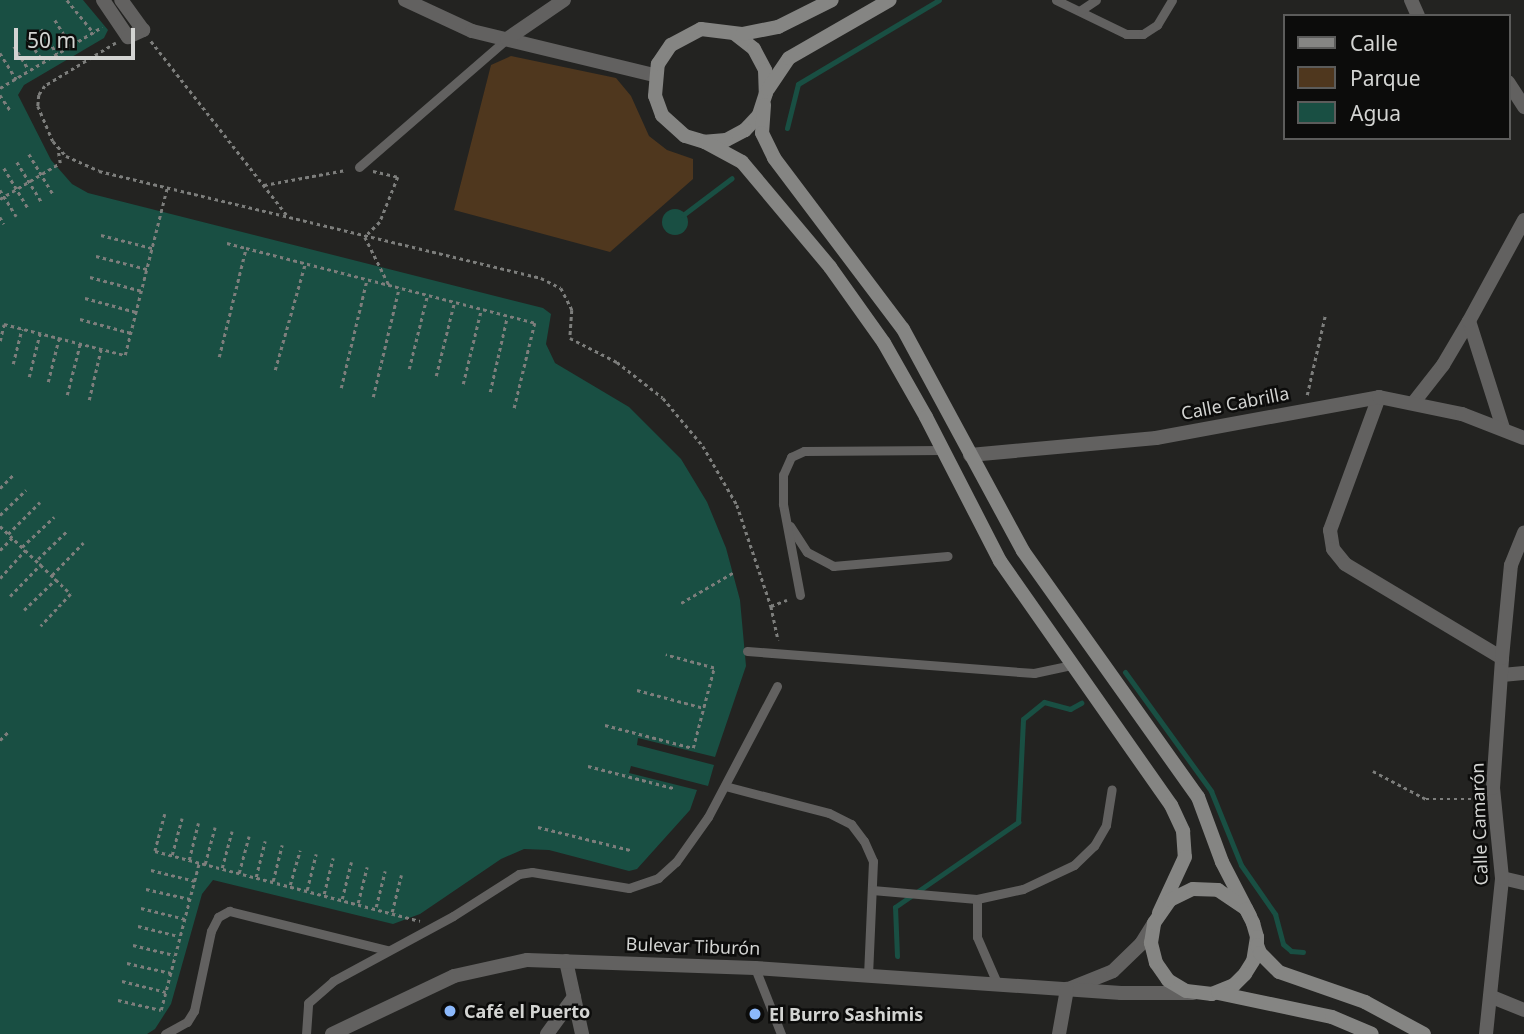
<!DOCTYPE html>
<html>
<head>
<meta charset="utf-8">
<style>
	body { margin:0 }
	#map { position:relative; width:1524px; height:1034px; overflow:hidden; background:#232321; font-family:"Noto Sans",sans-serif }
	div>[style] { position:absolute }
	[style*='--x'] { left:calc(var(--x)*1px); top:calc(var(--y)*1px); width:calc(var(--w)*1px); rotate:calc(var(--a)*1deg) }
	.green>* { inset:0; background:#4f371e }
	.water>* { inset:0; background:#194f43 }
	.round { border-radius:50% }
	.stream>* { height:5px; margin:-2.5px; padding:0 2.5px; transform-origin:2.5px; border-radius:2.5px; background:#194f43 }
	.path>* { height:2.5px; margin-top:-1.25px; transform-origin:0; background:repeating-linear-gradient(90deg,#7d7e7c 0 3.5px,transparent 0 7px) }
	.lane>* { height:9px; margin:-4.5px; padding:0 4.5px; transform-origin:4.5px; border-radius:4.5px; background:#626160 }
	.street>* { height:14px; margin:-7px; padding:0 7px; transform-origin:7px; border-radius:7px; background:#626160 }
	.secondary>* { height:14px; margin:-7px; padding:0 7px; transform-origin:7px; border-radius:7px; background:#858583 }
	.dots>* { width:19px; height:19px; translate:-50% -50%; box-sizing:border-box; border:4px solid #0c0c0b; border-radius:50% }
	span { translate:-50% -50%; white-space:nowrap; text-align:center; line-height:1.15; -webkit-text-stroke:5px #0c0c0b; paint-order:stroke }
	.street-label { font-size:18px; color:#d3d4d2 }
	.poi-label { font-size:18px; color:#d3d4d2; font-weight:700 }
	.left { translate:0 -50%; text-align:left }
	.legend { position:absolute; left:1283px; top:14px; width:228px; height:126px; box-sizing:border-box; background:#0c0c0b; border:2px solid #5c5c5b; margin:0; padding:9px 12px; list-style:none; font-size:21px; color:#d3d4d2 }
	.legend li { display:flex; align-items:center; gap:14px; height:35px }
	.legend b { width:35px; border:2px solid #5c5c5b }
	.scale { position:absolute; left:14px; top:28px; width:121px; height:32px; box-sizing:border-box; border:4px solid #d3d4d2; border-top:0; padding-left:9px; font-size:21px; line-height:24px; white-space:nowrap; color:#d3d4d2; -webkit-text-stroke:5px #0c0c0b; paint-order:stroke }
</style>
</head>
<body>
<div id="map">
	<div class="green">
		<i style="clip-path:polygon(511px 56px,616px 78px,631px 96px,649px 136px,667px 150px,693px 159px,693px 179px,610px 252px,454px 210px,491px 65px)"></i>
	</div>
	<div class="water">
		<i style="clip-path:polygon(0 0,83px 0,108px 30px,104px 38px,24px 85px,18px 95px,51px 160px,72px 184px,88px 193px,543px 308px,551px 314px,546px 344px,555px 363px,629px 407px,681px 459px,707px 502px,726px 548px,740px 600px,746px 666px,715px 757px,638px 738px,637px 745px,714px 765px,708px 786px,631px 766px,629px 773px,697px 790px,690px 810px,637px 869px,629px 871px,549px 850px,524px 849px,501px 859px,420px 914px,393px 924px,213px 880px,202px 894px,171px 1004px,155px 1029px,147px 1034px,0 1034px)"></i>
		<i class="round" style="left:662px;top:209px;width:26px;height:26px"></i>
	</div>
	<div class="stream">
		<i style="--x:787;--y:128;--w:45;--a:-76"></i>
		<i style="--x:798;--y:84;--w:164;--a:-30.8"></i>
		<i style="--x:683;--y:215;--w:61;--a:-37.1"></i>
		<i style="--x:1125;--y:672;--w:147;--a:54.1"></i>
		<i style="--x:1211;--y:791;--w:80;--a:67.9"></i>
		<i style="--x:1241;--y:865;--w:60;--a:55.2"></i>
		<i style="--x:1275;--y:914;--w:31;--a:75"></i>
		<i style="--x:1283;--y:944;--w:11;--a:41"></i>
		<i style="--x:1291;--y:951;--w:12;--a:5"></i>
		<i style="--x:897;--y:956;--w:49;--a:-92.3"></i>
		<i style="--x:895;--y:907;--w:150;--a:-34.6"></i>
		<i style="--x:1018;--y:822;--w:103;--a:-87.2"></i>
		<i style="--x:1023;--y:719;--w:27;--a:-39"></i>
		<i style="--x:1044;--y:702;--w:27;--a:15"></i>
		<i style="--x:1070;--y:709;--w:13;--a:-29"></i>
	</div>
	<div class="path">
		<i style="--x:67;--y:0;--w:43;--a:50.7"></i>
		<i style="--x:55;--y:20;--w:31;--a:58"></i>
		<i style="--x:41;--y:29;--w:30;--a:57"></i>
		<i style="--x:27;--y:38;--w:28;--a:55"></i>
		<i style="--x:151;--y:41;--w:221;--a:52"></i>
		<i style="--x:116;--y:43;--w:83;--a:148.8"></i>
		<i style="--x:45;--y:86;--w:11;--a:124"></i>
		<i style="--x:39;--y:95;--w:11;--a:95"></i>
		<i style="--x:38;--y:106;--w:38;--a:67"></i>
		<i style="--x:53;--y:141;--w:20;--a:49"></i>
		<i style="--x:66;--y:156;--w:36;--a:24"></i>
		<i style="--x:99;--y:171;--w:455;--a:13.6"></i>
		<i style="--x:541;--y:278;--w:22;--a:27"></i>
		<i style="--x:561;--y:288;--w:25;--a:63"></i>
		<i style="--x:572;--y:310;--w:28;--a:94"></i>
		<i style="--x:570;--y:338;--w:53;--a:27.1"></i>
		<i style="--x:617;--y:362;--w:58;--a:38"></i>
		<i style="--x:663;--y:398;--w:62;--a:50.2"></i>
		<i style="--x:703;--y:446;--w:68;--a:60"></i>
		<i style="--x:737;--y:505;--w:107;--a:71.4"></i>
		<i style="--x:771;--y:606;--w:17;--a:-21"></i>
		<i style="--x:14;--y:46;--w:28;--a:58"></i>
		<i style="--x:0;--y:53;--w:31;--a:58"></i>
		<i style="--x:0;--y:88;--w:119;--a:-30.9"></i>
		<i style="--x:0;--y:95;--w:18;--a:56"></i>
		<i style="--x:29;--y:154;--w:47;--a:59"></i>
		<i style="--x:17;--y:162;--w:46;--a:58.4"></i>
		<i style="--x:4;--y:168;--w:47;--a:59"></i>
		<i style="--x:373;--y:171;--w:26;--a:13"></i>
		<i style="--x:398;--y:177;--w:48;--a:111.8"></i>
		<i style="--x:380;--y:222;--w:21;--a:135"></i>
		<i style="--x:365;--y:237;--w:54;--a:63.4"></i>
		<i style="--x:264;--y:185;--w:83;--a:-10.4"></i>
		<i style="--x:0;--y:190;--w:31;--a:58"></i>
		<i style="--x:0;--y:199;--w:70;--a:-31"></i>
		<i style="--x:60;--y:163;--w:12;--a:-99"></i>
		<i style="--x:0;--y:217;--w:8;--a:60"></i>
		<i style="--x:101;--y:235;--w:53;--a:14.3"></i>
		<i style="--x:227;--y:243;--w:20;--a:15"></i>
		<i style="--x:96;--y:256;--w:53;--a:14.3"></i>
		<i style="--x:90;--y:277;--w:54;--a:15.1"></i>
		<i style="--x:85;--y:298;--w:53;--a:15.4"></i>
		<i style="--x:80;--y:319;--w:53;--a:15.4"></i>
		<i style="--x:0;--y:341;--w:17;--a:-77"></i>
		<i style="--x:4;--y:324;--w:125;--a:14.4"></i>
		<i style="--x:125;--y:355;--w:172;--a:-75.9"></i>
		<i style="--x:219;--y:357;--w:112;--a:-76.1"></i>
		<i style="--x:246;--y:248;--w:299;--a:14.5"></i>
		<i style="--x:535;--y:323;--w:89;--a:103.6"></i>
		<i style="--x:13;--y:364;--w:36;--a:-76"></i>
		<i style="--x:409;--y:369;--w:75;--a:-76.1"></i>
		<i style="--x:275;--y:370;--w:110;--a:-74.2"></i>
		<i style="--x:436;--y:376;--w:75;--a:-76.1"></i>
		<i style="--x:29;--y:377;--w:45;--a:-76"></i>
		<i style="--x:48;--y:382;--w:45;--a:-76"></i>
		<i style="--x:463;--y:384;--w:76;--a:-76.3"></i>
		<i style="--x:341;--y:388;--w:112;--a:-76.6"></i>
		<i style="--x:490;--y:392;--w:77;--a:-77.2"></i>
		<i style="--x:67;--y:395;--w:53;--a:-75.7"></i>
		<i style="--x:1307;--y:395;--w:81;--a:-77.2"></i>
		<i style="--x:373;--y:397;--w:112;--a:-76.6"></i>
		<i style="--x:89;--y:400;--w:52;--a:-76.8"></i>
		<i style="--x:0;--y:488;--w:18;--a:-45"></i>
		<i style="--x:0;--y:515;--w:36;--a:-44"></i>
		<i style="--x:0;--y:526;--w:98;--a:43.8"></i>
		<i style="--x:71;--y:594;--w:44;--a:133.2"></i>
		<i style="--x:8;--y:534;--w:45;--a:-45"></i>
		<i style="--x:22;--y:547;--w:44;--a:-43.2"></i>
		<i style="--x:0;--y:550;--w:17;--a:-45"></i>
		<i style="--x:38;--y:559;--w:42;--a:-44"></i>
		<i style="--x:52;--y:575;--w:45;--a:-45.9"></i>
		<i style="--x:0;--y:578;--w:38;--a:-48"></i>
		<i style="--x:10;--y:596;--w:45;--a:-45.9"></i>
		<i style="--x:681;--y:603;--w:61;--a:-30.3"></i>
		<i style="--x:771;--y:606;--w:35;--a:78"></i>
		<i style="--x:24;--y:610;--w:45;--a:-44.1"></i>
		<i style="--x:637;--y:690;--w:69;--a:15"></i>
		<i style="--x:605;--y:725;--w:91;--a:14.6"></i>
		<i style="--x:693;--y:748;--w:83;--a:-75.3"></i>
		<i style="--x:714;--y:668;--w:50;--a:-164.8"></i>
		<i style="--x:0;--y:740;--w:11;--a:-45"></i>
		<i style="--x:588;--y:766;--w:88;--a:14.5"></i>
		<i style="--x:1373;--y:771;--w:60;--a:27.8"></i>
		<i style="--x:1426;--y:799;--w:54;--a:0"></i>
		<i style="--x:165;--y:814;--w:38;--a:105"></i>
		<i style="--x:155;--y:851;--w:274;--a:14.8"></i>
		<i style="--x:538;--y:827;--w:95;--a:14"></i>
		<i style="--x:172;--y:855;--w:38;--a:-75"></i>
		<i style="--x:189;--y:860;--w:38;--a:-76"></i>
		<i style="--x:205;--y:864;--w:38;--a:-75"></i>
		<i style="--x:222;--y:868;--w:38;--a:-75"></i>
		<i style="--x:151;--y:870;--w:45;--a:14"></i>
		<i style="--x:239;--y:873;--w:38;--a:-75"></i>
		<i style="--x:256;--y:877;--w:37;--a:-76"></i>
		<i style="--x:273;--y:881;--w:37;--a:-76"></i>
		<i style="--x:290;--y:885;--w:36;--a:-74"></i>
		<i style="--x:146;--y:889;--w:45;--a:12.8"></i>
		<i style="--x:307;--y:890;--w:37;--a:-76"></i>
		<i style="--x:324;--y:894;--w:37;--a:-76"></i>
		<i style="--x:342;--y:899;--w:38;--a:-76"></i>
		<i style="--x:358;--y:903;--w:37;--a:-76"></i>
		<i style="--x:376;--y:907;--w:37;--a:-76"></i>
		<i style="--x:141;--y:908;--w:45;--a:14"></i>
		<i style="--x:392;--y:912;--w:38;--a:-76"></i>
		<i style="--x:138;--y:926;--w:41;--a:14"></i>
		<i style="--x:133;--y:945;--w:42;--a:13.7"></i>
		<i style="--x:127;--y:963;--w:45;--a:12.8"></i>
		<i style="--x:122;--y:981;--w:45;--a:14"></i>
		<i style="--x:118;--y:1000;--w:44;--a:13.1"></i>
		<i style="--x:161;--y:1010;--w:152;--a:-75.5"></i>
	</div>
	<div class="lane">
		<i style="--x:1056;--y:0;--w:78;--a:25.9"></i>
		<i style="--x:1126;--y:34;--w:17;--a:0"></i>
		<i style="--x:1143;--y:34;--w:17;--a:-33"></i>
		<i style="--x:1157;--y:25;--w:29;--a:-59"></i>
		<i style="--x:1081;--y:10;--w:18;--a:-34"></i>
		<i style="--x:359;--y:167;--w:196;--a:-40.9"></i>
		<i style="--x:790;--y:526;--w:31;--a:57"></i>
		<i style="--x:807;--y:552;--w:30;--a:28"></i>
		<i style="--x:833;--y:566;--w:115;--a:-5"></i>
		<i style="--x:800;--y:595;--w:93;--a:-100.6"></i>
		<i style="--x:783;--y:504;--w:29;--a:-90"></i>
		<i style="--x:783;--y:475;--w:20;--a:-66"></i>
		<i style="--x:791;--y:457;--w:14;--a:-25"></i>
		<i style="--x:804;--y:451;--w:139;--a:-0.4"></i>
		<i style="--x:747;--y:651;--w:288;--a:4.4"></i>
		<i style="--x:1034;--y:673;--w:39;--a:-12"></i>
		<i style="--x:725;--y:786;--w:107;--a:14.6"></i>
		<i style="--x:829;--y:813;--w:25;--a:27"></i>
		<i style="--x:851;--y:824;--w:21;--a:53"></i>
		<i style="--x:864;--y:841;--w:22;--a:66"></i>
		<i style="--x:873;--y:861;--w:113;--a:92.5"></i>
		<i style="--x:872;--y:890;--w:105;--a:4.9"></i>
		<i style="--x:977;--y:899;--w:38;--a:90"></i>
		<i style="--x:977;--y:937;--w:50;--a:66.5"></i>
		<i style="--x:977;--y:899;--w:47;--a:-12.3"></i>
		<i style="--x:1023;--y:889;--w:56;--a:-25.2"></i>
		<i style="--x:1074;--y:865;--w:28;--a:-44"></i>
		<i style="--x:1094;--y:846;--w:24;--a:-60"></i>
		<i style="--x:1106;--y:825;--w:36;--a:-81"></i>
		<i style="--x:755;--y:968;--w:71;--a:68.5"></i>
		<i style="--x:165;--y:1034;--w:25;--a:-29"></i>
		<i style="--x:187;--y:1022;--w:13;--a:-58"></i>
		<i style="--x:194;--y:1011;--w:82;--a:-78"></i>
		<i style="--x:211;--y:931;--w:16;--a:-63"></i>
		<i style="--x:218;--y:917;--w:13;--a:-29"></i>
		<i style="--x:229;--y:911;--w:163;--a:13.9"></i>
		<i style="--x:306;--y:1034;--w:31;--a:-86"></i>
		<i style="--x:308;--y:1003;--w:33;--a:-41"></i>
		<i style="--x:333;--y:981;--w:136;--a:-28.4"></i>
		<i style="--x:453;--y:916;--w:78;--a:-32.5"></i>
		<i style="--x:519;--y:874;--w:13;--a:-9"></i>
		<i style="--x:532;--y:872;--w:98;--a:9.4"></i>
		<i style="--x:629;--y:888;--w:31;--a:-19"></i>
		<i style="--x:658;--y:878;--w:24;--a:-42"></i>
		<i style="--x:676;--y:862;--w:55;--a:-54.6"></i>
		<i style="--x:708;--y:817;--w:148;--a:-62.2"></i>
	</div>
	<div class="street">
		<i style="--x:103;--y:0;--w:45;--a:56"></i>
		<i style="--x:128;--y:37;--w:17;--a:-25"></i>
		<i style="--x:143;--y:30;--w:37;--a:-126"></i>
		<i style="--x:405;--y:0;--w:74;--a:24.8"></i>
		<i style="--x:472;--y:31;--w:187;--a:13.6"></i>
		<i style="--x:1411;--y:0;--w:17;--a:66"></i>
		<i style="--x:507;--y:39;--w:69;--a:-34.4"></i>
		<i style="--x:1508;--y:82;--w:30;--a:57"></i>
		<i style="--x:1379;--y:397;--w:142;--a:110.2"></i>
		<i style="--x:1330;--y:530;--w:19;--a:81"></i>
		<i style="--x:1333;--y:549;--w:19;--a:51"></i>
		<i style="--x:1345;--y:564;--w:183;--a:30.9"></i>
		<i style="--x:1414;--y:402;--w:47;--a:-51.9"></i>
		<i style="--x:1443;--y:365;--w:51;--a:-59.4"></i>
		<i style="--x:1503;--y:428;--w:112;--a:-107.6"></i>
		<i style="--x:1469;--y:321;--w:115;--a:-61.4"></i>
		<i style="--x:970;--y:455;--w:187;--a:-5.2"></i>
		<i style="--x:1156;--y:438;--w:227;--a:-10.4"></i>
		<i style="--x:1379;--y:397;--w:85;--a:11.6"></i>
		<i style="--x:1462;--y:414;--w:66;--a:21.2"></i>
		<i style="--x:1502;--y:675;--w:22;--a:-5"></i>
		<i style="--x:1502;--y:878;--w:23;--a:13"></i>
		<i style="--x:566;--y:961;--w:75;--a:77.6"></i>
		<i style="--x:1071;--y:988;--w:45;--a:-22"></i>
		<i style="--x:1113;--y:971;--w:39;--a:-44"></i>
		<i style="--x:1141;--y:944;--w:25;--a:-58"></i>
		<i style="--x:1492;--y:997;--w:35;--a:22"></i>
		<i style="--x:332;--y:1034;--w:135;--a:-25.4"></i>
		<i style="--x:454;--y:976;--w:75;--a:-12.4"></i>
		<i style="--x:527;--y:960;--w:228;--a:2"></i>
		<i style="--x:755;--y:968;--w:367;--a:3.9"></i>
		<i style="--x:1121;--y:993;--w:72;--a:0"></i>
		<i style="--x:547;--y:1034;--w:46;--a:-53.9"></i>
		<i style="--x:1059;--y:1034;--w:46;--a:-79.9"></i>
		<i style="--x:1486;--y:1034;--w:157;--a:-84.1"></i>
		<i style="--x:1502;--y:878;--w:90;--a:-95.7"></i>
		<i style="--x:1493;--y:788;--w:130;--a:-86"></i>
		<i style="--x:1502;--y:658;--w:93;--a:-84.5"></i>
		<i style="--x:1511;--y:565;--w:35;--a:-68"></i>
	</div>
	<div class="secondary">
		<i style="--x:735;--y:34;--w:24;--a:38"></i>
		<i style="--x:754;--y:49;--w:24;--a:62"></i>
		<i style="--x:765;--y:70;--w:23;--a:88"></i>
		<i style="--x:766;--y:93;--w:23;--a:108"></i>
		<i style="--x:759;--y:115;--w:21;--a:133"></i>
		<i style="--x:745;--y:130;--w:21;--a:152"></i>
		<i style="--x:726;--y:140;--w:21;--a:175"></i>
		<i style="--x:705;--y:142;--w:21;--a:-163"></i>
		<i style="--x:685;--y:136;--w:31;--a:-138"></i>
		<i style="--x:662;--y:115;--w:20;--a:-110"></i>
		<i style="--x:655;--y:96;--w:32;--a:-85"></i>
		<i style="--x:658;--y:64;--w:23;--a:-56"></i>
		<i style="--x:671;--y:45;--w:34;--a:-28"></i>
		<i style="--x:701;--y:29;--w:41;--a:7"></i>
		<i style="--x:742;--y:34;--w:37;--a:-11"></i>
		<i style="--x:778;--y:27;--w:60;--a:-26.6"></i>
		<i style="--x:768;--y:89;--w:37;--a:-56"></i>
		<i style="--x:789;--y:58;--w:116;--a:-29.9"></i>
		<i style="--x:764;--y:105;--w:28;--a:94"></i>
		<i style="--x:762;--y:133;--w:28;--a:64"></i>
		<i style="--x:774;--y:158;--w:214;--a:53"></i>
		<i style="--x:903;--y:329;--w:252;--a:61.6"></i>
		<i style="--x:1023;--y:551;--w:302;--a:54.6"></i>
		<i style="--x:1198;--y:797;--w:69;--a:69.7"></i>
		<i style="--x:1222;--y:862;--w:61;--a:62.6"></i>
		<i style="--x:705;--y:142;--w:42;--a:28.4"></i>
		<i style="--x:742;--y:162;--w:137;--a:50"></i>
		<i style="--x:830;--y:267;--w:93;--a:54.6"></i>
		<i style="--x:884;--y:343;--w:85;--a:60.4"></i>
		<i style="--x:926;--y:417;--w:162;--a:62.8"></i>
		<i style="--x:1000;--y:561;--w:298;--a:55"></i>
		<i style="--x:1171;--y:805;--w:29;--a:65"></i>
		<i style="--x:1183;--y:831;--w:26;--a:86"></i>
		<i style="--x:1185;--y:857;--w:62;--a:114.9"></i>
		<i style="--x:1257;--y:937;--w:24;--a:99"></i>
		<i style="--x:1253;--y:961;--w:15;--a:122"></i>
		<i style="--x:1245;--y:974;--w:16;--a:135"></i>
		<i style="--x:1234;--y:985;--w:24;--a:158"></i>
		<i style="--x:1212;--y:994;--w:26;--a:-173"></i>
		<i style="--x:1186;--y:991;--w:21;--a:-149"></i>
		<i style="--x:1168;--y:980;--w:21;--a:-125"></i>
		<i style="--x:1156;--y:963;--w:21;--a:-104"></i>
		<i style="--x:1151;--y:943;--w:20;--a:-81"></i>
		<i style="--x:1154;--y:923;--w:28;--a:-55"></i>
		<i style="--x:1170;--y:900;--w:25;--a:-26"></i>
		<i style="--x:1193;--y:889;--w:25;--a:2"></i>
		<i style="--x:1218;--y:890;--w:34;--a:34"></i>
		<i style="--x:1246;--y:909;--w:16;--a:63"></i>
		<i style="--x:1253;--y:923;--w:15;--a:74"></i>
		<i style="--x:1257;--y:937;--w:8;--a:90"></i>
		<i style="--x:1257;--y:945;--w:9;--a:69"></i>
		<i style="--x:1260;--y:953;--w:27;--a:45"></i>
		<i style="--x:1279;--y:972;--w:91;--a:19.2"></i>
		<i style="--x:1365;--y:1002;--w:67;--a:28.5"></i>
		<i style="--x:1218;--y:993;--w:116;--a:11.9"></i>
		<i style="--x:1332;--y:1017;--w:43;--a:23"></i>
	</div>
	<div class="dots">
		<i style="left:450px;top:1011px;background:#8cb9fc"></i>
		<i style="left:755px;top:1014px;background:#8cb9fc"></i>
	</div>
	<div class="street-label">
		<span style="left:1235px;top:403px;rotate:-11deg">Calle Cabrilla</span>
		<span style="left:1479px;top:824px;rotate:-92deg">Calle Camarón</span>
		<span style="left:693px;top:946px;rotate:2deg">Bulevar Tiburón</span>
	</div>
	<div class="poi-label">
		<span class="left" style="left:464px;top:1011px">Café el Puerto</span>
		<span class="left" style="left:769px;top:1014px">El Burro Sashimis</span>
	</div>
	<ul class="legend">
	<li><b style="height:9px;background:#858583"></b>Calle</li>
	<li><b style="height:19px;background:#4f371e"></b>Parque</li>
	<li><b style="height:19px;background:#194f43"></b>Agua</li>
	</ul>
	<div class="scale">50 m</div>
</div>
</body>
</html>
